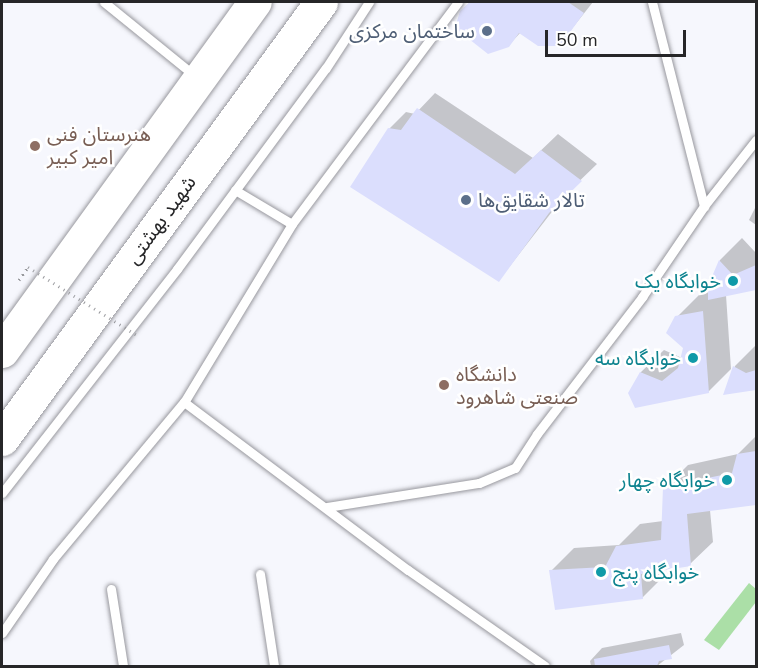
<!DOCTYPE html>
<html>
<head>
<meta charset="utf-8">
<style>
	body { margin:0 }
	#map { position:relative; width:758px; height:668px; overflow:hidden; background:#f6f7fd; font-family:"Nunito Sans","Noto Sans Arabic",sans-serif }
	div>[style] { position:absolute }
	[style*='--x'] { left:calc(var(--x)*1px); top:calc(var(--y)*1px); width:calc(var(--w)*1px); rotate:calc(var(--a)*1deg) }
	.green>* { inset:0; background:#abdfa7 }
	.shadow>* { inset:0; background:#0003 }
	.building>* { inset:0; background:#dbdefd }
	.path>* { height:3px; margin-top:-1.5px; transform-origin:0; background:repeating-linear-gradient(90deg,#98999d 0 1.5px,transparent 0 6px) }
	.roads { filter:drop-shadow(0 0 2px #98989e) drop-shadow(0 0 2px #98989e) }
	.lane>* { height:9px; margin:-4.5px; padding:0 4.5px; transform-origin:4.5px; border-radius:4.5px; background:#fff }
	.highway>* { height:33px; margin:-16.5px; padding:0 16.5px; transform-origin:16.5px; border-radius:16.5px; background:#fff }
	.path-bridge>* { height:3px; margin-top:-1.5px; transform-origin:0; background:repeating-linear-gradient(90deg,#98999d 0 1.5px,transparent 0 6px) }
	.dots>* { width:16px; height:16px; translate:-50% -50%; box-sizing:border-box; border:3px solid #fff; border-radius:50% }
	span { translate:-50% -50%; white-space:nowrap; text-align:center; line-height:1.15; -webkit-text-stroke:5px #fff; paint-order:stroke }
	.service-label { font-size:20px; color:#4e5e75 }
	.right { translate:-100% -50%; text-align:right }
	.left { translate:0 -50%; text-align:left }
	.education-label { font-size:20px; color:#785e54 }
	.street-label { font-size:20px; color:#262628 }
	.culture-label { font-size:20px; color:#0d838f }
	.frame { position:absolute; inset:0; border:3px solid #262628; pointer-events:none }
	.scale { position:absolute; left:545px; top:30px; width:141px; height:27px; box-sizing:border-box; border:3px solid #262628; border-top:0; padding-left:8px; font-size:18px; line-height:21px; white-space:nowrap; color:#262628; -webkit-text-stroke:4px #fff; paint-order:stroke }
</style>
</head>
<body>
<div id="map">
	<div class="green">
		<i style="clip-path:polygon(749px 583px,756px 589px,756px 602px,719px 650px,704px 640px)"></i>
	</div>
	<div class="shadow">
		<i style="clip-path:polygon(470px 2px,593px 2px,559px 45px,521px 32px,508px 46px,461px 12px)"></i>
		<i style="clip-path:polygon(435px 93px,533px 158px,558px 134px,597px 164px,565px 195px,499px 280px,389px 129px,406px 112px,415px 114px)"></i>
		<i style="clip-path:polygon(756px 206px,756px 225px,749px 220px)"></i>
		<i style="clip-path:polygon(742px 238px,756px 253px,756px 288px,726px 295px,731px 369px,708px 392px,630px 393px,641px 372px,664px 350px,682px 358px,684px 347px,677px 317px,700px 294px,709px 292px,720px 260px)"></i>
		<i style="clip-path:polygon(756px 345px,756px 388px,725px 393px,735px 366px)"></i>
		<i style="clip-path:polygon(756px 436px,756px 504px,710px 510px,713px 542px,690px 564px,664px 569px,665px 575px,642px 598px,551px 571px,574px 548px,619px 545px,640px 524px,663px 521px,665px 488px,688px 465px,738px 454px)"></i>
		<i style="clip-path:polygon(681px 633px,684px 645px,657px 666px,591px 666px,590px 661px,602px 648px)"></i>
	</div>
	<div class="building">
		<i style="clip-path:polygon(470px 2px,568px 2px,584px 13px,560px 46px,538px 46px,519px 33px,509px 47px,488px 54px,455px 28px,460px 11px)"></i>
		<i style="clip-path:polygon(417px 108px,515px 174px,541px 150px,582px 181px,549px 213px,499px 282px,350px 187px,388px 128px,401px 130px)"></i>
		<i style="clip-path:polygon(719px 260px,733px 275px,756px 265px,756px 290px,708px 300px,708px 286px)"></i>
		<i style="clip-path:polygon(703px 311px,709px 393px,635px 408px,628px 393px,640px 372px,662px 381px,678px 368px,683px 348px,666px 333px,675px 316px)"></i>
		<i style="clip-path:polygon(733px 366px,746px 373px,756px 370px,756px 390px,723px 395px)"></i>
		<i style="clip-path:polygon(756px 451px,756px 505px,687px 514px,691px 566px,641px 574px,643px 599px,555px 610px,549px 570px,605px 567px,616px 546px,661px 540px,663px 487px,732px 473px,737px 454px)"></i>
		<i style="clip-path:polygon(669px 645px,672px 659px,659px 661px,657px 666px,595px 666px,594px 659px)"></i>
	</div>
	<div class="path">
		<i style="--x:19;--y:280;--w:16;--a:-55"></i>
	</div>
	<div class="roads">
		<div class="lane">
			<i style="--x:104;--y:2;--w:117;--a:39.1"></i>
			<i style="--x:458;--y:2;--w:277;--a:126.8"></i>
			<i style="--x:292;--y:224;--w:208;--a:121.2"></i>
			<i style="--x:184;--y:402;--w:280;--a:36.9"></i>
			<i style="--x:408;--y:570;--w:167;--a:35"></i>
			<i style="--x:652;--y:2;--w:211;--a:75.7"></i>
			<i style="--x:235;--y:190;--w:66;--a:30.8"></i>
			<i style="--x:2;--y:493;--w:284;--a:-52"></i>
			<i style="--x:177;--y:269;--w:250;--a:-53.5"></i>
			<i style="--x:326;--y:68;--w:79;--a:-56.9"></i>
			<i style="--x:327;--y:507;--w:154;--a:-9"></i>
			<i style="--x:479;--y:483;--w:39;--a:-23"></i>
			<i style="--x:515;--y:468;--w:40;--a:-57.1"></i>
			<i style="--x:537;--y:434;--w:173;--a:-52.5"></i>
			<i style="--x:642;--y:297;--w:110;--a:-55.7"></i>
			<i style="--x:704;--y:206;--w:84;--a:-51.8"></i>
			<i style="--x:260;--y:574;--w:93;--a:81.3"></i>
			<i style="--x:111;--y:589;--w:78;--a:81.1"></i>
			<i style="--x:2;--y:633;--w:90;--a:-55.4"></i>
			<i style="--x:53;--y:559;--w:204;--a:-50.2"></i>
		</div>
		<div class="highway">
			<i style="--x:2;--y:351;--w:431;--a:-54.1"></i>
			<i style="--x:2;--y:439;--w:541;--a:-53.87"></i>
		</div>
	</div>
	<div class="path-bridge">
		<i style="--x:28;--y:267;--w:132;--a:32"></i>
	</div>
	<div class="dots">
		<i style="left:487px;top:31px;background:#5c6f8a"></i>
		<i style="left:35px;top:146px;background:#8d6e63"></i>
		<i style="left:466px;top:200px;background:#5c6f8a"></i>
		<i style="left:733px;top:281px;background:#0f9aa8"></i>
		<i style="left:693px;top:358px;background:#0f9aa8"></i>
		<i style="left:444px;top:385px;background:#8d6e63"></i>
		<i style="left:727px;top:480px;background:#0f9aa8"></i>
		<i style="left:601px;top:572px;background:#0f9aa8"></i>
	</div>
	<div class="service-label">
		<span class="right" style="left:475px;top:31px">ساختمان مرکزی</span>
		<span class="left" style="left:478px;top:200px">تالار شقایق‌‌ها</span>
	</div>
	<div class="education-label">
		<span class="left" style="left:47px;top:146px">هنرستان فنی<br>امیر کبیر</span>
		<span class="left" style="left:456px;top:386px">دانشگاه<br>صنعتی شاهرود</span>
	</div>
	<div class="street-label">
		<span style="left:161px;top:220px;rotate:-54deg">شهید بهشتی</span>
	</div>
	<div class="culture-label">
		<span class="right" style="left:721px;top:281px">خوابگاه یک</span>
		<span class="right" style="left:681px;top:358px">خوابگاه سه</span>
		<span class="right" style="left:715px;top:480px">خوابگاه چهار</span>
		<span class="left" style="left:613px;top:572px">خوابگاه پنج</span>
	</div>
	<div class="frame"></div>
	<div class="scale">50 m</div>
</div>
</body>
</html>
